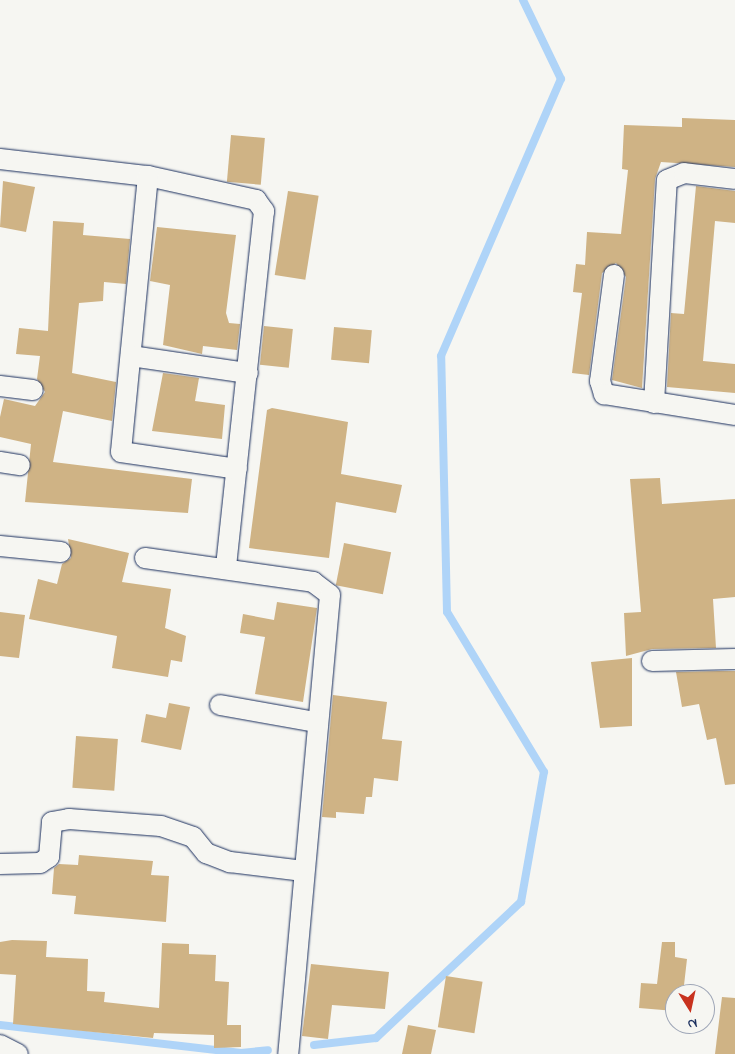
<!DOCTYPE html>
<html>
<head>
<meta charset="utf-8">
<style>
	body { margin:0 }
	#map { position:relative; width:735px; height:1054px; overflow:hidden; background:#f6f6f2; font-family:"Indie Flower",sans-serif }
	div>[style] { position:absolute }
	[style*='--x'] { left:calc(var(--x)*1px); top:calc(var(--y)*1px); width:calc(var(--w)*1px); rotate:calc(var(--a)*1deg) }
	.stream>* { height:8px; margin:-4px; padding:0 4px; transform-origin:4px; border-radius:4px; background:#afd4f8 }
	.building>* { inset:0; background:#cfb385; transform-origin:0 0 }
	.roads { filter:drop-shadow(0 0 1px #1b2f5e) drop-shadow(0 0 1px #1b2f5e) }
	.street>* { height:20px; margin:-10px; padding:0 10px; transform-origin:10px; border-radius:10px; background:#f6f6f2 }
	span { translate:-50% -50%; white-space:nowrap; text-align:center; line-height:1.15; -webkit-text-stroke:4px #f6f6f2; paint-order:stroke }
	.north { position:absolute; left:665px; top:984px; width:50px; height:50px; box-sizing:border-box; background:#f6f6f2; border:1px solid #9ea6b7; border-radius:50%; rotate:170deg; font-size:14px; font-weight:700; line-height:20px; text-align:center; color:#1b2f5e }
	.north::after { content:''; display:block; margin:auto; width:18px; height:22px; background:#c8321e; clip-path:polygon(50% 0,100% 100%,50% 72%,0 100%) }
</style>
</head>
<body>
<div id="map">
	<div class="stream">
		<i style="--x:0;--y:1025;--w:243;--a:6.6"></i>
		<i style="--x:241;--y:1053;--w:27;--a:-6"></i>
		<i style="--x:314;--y:1045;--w:62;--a:-6.4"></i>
		<i style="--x:376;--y:1038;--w:199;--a:-43.2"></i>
		<i style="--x:521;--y:902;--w:132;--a:-80"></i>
		<i style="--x:544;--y:772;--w:187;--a:-121.2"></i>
		<i style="--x:447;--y:612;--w:256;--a:-91.3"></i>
		<i style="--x:441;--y:356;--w:302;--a:-66.6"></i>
		<i style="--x:561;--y:79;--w:88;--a:-115.7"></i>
	</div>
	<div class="building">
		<i style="clip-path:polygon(682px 118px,735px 120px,735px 167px,661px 162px,655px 179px,642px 388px,612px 380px,626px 277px,616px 263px,602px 273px,589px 375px,572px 373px,582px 293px,573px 292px,576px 264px,585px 265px,587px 232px,621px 234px,628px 170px,622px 169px,624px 125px,682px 127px)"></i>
		<i style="left:231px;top:135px;width:34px;height:47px;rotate:5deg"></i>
		<i style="clip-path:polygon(3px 181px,35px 187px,26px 232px,0 227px)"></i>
		<i style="clip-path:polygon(696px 186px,735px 191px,735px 223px,715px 221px,703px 361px,735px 364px,735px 393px,667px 387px,671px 313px,684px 314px)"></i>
		<i style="left:288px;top:191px;width:31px;height:85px;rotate:9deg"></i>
		<i style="clip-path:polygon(53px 221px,84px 223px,83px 235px,130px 239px,126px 284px,104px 282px,103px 301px,79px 303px,72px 373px,116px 382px,112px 421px,63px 411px,53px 462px,192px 479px,188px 513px,25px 502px,31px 444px,0 437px,0 417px,4px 399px,35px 406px,45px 392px,37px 379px,40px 356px,16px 354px,19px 328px,48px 331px)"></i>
		<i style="clip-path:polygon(157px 227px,236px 235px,226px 313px,229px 323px,240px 324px,237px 350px,203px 346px,202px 354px,163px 345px,170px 285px,150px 281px)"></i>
		<i style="left:264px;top:326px;width:29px;height:39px;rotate:6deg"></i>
		<i style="left:334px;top:327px;width:38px;height:33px;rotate:5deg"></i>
		<i style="clip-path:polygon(163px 373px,199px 378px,195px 401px,225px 405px,222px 439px,152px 431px)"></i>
		<i style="clip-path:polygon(272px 408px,348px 422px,341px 474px,402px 485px,396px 513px,336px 502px,329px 558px,249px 548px,267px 410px)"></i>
		<i style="clip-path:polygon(660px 478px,662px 504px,735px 499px,735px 597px,713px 599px,716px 648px,652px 649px,626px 656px,624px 613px,641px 612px,630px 479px)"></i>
		<i style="clip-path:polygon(68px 539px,129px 553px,122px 582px,171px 589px,165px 628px,186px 636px,182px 662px,171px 660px,168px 677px,112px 668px,117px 636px,29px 619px,38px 579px,57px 584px,62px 564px,71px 558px)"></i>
		<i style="left:344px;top:543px;width:48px;height:43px;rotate:11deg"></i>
		<i style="clip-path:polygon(277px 602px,317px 608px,303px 702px,255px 694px,265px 637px,240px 633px,243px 614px,274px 620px)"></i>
		<i style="clip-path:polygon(0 612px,25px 615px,19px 658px,0 656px)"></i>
		<i style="clip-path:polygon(632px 658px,632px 726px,600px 728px,591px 662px)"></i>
		<i style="clip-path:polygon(718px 671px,735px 671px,735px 784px,725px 785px,716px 738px,707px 740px,699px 704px,682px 707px,676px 672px)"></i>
		<i style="clip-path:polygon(333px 695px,387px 702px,382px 739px,402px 741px,398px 781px,374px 778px,372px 797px,366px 797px,364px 814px,336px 812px,336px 818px,322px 817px)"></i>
		<i style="clip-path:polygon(169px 703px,190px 707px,181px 750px,141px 742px,146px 714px,166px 718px)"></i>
		<i style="left:76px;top:736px;width:42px;height:52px;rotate:4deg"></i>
		<i style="clip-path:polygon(79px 855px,153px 861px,151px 875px,169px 876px,166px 922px,74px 914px,76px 896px,52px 894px,54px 868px,59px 864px,78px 865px)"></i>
		<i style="clip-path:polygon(12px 940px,47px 941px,46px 957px,88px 959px,87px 991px,105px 992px,104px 1002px,159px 1008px,162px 943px,189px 944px,189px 954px,216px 955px,215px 981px,229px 982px,227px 1025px,241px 1025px,241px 1047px,214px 1048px,214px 1035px,154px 1033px,153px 1038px,13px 1024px,16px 975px,0 974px,0 942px)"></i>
		<i style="clip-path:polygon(662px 942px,675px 942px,675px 957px,687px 959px,683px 994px,675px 994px,675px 1011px,639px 1008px,641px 983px,657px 984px)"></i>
		<i style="clip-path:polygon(311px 964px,389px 972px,385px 1009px,332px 1005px,328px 1039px,302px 1036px)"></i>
		<i style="left:446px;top:976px;width:37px;height:52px;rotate:9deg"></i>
		<i style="clip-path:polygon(722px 997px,735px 998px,735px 1054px,715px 1054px)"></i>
		<i style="clip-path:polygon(408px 1025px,436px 1030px,431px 1054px,402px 1054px)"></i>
	</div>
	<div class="roads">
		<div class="street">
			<i style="--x:0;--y:159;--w:149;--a:6.6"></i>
			<i style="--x:148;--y:176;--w:111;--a:12.5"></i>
			<i style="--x:256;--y:200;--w:14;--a:54"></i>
			<i style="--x:264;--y:211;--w:360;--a:96.1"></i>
			<i style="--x:148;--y:176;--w:277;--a:95.6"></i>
			<i style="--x:121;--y:452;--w:117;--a:8.3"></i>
			<i style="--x:614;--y:275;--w:107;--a:97.5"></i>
			<i style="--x:600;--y:381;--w:14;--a:73"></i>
			<i style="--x:604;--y:394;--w:133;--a:9.1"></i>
			<i style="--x:131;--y:356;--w:118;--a:8.3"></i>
			<i style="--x:0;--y:386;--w:33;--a:7"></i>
			<i style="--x:654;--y:403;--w:223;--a:-86.7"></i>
			<i style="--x:667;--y:180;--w:18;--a:-22"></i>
			<i style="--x:684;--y:173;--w:51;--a:6.7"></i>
			<i style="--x:0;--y:462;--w:20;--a:9"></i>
			<i style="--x:0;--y:546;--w:61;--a:5.6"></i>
			<i style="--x:145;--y:558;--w:170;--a:8.1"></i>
			<i style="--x:313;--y:582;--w:21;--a:37"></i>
			<i style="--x:330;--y:595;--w:461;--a:95.2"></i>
			<i style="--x:652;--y:661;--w:83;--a:-1.4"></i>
			<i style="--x:220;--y:705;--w:97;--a:10.1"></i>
			<i style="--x:0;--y:864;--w:40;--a:-1.4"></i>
			<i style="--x:40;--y:863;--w:11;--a:-34"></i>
			<i style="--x:49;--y:857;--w:35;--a:-85"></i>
			<i style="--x:52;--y:822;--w:17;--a:-10"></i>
			<i style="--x:69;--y:819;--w:92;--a:4.4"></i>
			<i style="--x:161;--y:826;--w:34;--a:19"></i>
			<i style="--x:193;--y:837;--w:21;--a:51"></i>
			<i style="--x:206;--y:853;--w:26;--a:21"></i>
			<i style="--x:230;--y:862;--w:74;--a:7"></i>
			<i style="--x:0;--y:1045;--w:20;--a:27"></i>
		</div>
	</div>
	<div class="north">N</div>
</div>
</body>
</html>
